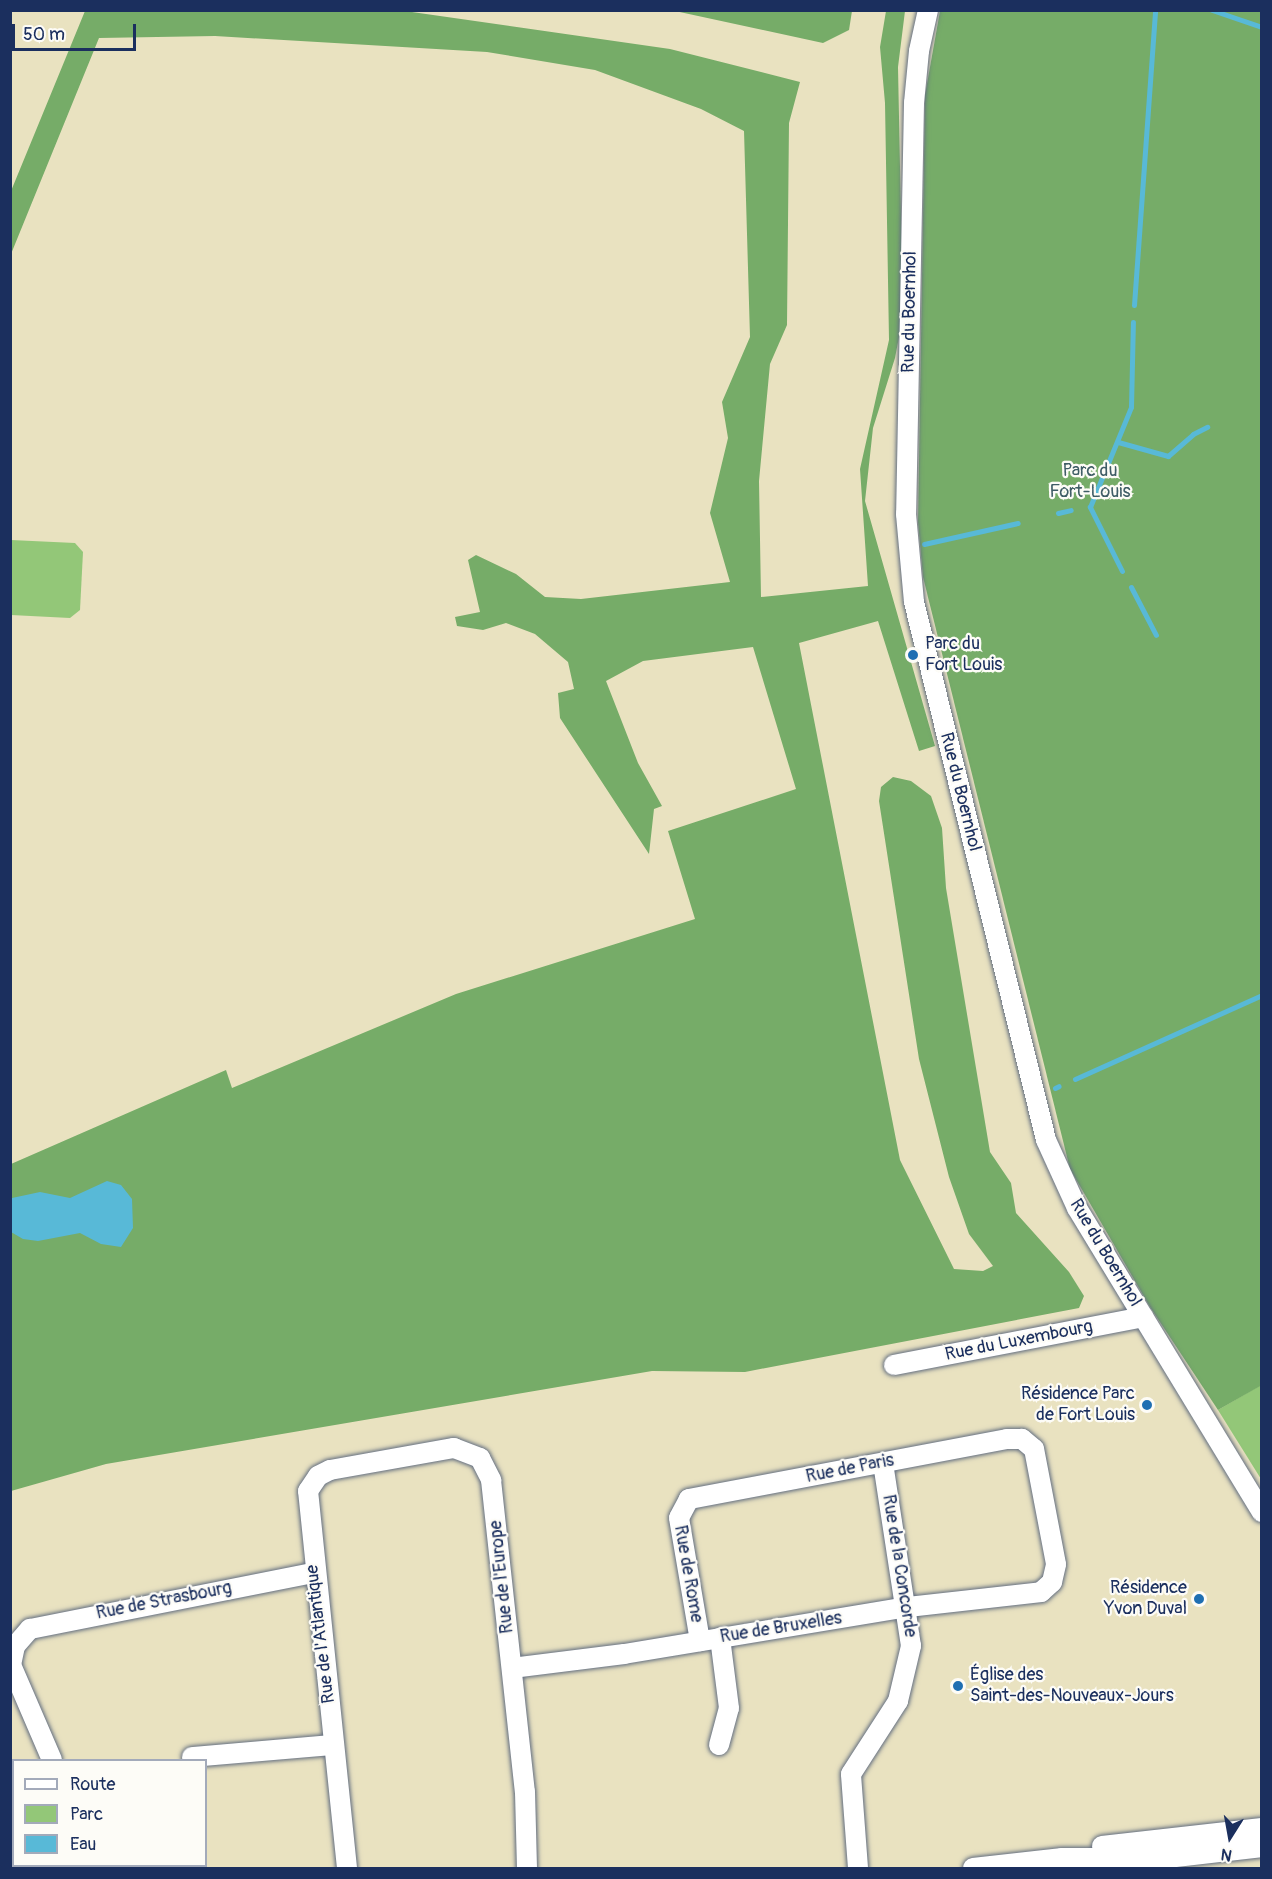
<!DOCTYPE html>
<html>
<head>
<meta charset="utf-8">
<style>
	body { margin:0 }
	#map { position:relative; width:1272px; height:1879px; overflow:hidden; background:#e9e2c0; font-family:Pangolin,sans-serif }
	div>[style] { position:absolute }
	[style*='--x'] { left:calc(var(--x)*1px); top:calc(var(--y)*1px); width:calc(var(--w)*1px); rotate:calc(var(--a)*1deg) }
	.green>* { inset:0; background:#93c778 }
	.forest>* { inset:0; background:#76ac68 }
	.water>* { inset:0; background:#58b9d7 }
	.stream>* { height:5px; margin:-2.5px; padding:0 2.5px; transform-origin:2.5px; border-radius:2.5px; background:#58b9d7 }
	.roads { filter:drop-shadow(0 0 2px #636e80) drop-shadow(0 0 2px #636e80) }
	.minor>* { height:20px; margin:-10px; padding:0 10px; transform-origin:10px; border-radius:10px; background:#fff }
	.dots>* { width:16px; height:16px; translate:-50% -50%; box-sizing:border-box; border:3px solid #fdfcf7; border-radius:50% }
	span { translate:-50% -50%; white-space:nowrap; text-align:center; line-height:1.15; -webkit-text-stroke:4.5px #fdfcf7; paint-order:stroke }
	.street-label { font-size:18px; color:#1b2f5e }
	.park-label { font-size:18px; color:#3f5d66 }
	.poi-label { font-size:18px; color:#1b2f5e }
	.left { translate:0 -50%; text-align:left }
	.right { translate:-100% -50%; text-align:right }
	.frame { position:absolute; inset:0; border:12px solid #1b2f5e; pointer-events:none }
	.legend { position:absolute; left:12px; top:1759px; width:195px; height:108px; box-sizing:border-box; background:#fdfcf7; border:2px solid #a3aaba; margin:0; padding:8px 10px; list-style:none; font-size:18px; color:#1b2f5e }
	.legend li { display:flex; align-items:center; gap:12px; height:30px }
	.legend b { width:30px; border:2px solid #a3aaba }
	.north { position:absolute; left:1200px; top:1807px; width:60px; height:60px; -webkit-text-stroke:4px #fdfcf7; paint-order:stroke; rotate:191deg; font-size:16px; font-weight:700; line-height:24px; text-align:center; color:#1b2f5e }
	.north::after { content:''; display:block; margin:auto; width:21px; height:27px; background:#1b2f5e; clip-path:polygon(50% 0,100% 100%,50% 72%,0 100%) }
	.scale { position:absolute; left:12px; top:24px; width:124px; height:27px; box-sizing:border-box; border:3px solid #1b2f5e; border-top:0; padding-left:8px; font-size:18px; line-height:21px; white-space:nowrap; color:#1b2f5e; -webkit-text-stroke:4px #fdfcf7; paint-order:stroke }
</style>
</head>
<body>
<div id="map">
	<div class="green">
		<i style="clip-path:polygon(11px 540px,75px 543px,83px 552px,80px 610px,70px 618px,11px 615px)"></i>
		<i style="clip-path:polygon(1261px 1385px,1261px 1479px,1218px 1410px)"></i>
	</div>
	<div class="forest">
		<i style="clip-path:polygon(85px 11px,405px 11px,670px 49px,800px 82px,789px 123px,787px 325px,770px 364px,759px 481px,761px 597px,868px 586px,860px 469px,889px 340px,885px 103px,880px 47px,886px 11px,905px 11px,898px 67px,903px 316px,895px 358px,873px 428px,865px 501px,935px 746px,919px 751px,878px 621px,799px 643px,900px 1160px,954px 1269px,983px 1271px,993px 1266px,969px 1234px,949px 1177px,919px 1059px,879px 801px,881px 787px,893px 777px,911px 781px,931px 796px,942px 828px,946px 888px,990px 1152px,1011px 1183px,1016px 1213px,1069px 1272px,1084px 1296px,1079px 1308px,745px 1372px,652px 1371px,106px 1464px,11px 1491px,11px 1164px,226px 1070px,232px 1088px,456px 994px,695px 919px,668px 831px,796px 789px,753px 647px,643px 661px,606px 681px,638px 763px,662px 806px,654px 809px,649px 854px,560px 718px,558px 693px,574px 689px,568px 662px,535px 634px,506px 623px,483px 630px,457px 626px,455px 617px,480px 612px,468px 560px,476px 555px,516px 574px,545px 597px,581px 599px,730px 582px,710px 513px,728px 438px,722px 402px,750px 337px,744px 131px,701px 109px,595px 70px,487px 52px,215px 36px,99px 38px,11px 254px,11px 191px)"></i>
		<i style="clip-path:polygon(675px 11px,852px 11px,849px 30px,823px 43px)"></i>
		<i style="clip-path:polygon(940px 11px,1261px 11px,1262px 1385px,1218px 1410px,1150px 1307px,1070px 1169px,923px 577px,918px 522px,925px 95px)"></i>
	</div>
	<div class="water">
		<i style="clip-path:polygon(107px 1181px,121px 1185px,132px 1199px,133px 1228px,121px 1247px,101px 1244px,80px 1233px,38px 1241px,23px 1239px,11px 1232px,12px 1198px,40px 1192px,70px 1198px)"></i>
	</div>
	<div class="stream">
		<i style="--x:1212;--y:10;--w:53;--a:18.8"></i>
		<i style="--x:1134;--y:305;--w:296;--a:-85.9"></i>
		<i style="--x:1118;--y:442;--w:52;--a:15.6"></i>
		<i style="--x:1168;--y:456;--w:33;--a:-41"></i>
		<i style="--x:1193;--y:434;--w:16;--a:-27"></i>
		<i style="--x:1058;--y:513;--w:13;--a:-13"></i>
		<i style="--x:924;--y:544;--w:96;--a:-12.6"></i>
		<i style="--x:1122;--y:571;--w:72;--a:-116.6"></i>
		<i style="--x:1090;--y:507;--w:108;--a:-67.7"></i>
		<i style="--x:1131;--y:407;--w:85;--a:-88.7"></i>
		<i style="--x:1131;--y:587;--w:54;--a:62.5"></i>
		<i style="--x:1075;--y:1079;--w:205;--a:-24.2"></i>
		<i style="--x:1055;--y:1088;--w:4;--a:-27"></i>
	</div>
	<div class="roads">
		<div class="minor">
			<i style="--x:928;--y:10;--w:42;--a:102.4"></i>
			<i style="--x:919;--y:51;--w:52;--a:95.5"></i>
			<i style="--x:914;--y:103;--w:411;--a:91.1"></i>
			<i style="--x:906;--y:514;--w:88;--a:84.8"></i>
			<i style="--x:914;--y:602;--w:554;--a:76.21"></i>
			<i style="--x:1046;--y:1140;--w:75;--a:65.5"></i>
			<i style="--x:1077;--y:1208;--w:356;--a:58.7"></i>
			<i style="--x:894;--y:1365;--w:254;--a:-10.9"></i>
			<i style="--x:512;--y:1668;--w:113;--a:-7.1"></i>
			<i style="--x:624;--y:1654;--w:288;--a:-9.4"></i>
			<i style="--x:908;--y:1607;--w:134;--a:-6.4"></i>
			<i style="--x:1041;--y:1592;--w:15;--a:-42"></i>
			<i style="--x:1052;--y:1582;--w:18;--a:-77"></i>
			<i style="--x:1056;--y:1564;--w:117;--a:-100.8"></i>
			<i style="--x:1034;--y:1449;--w:16;--a:-140"></i>
			<i style="--x:1022;--y:1439;--w:15;--a:180"></i>
			<i style="--x:1007;--y:1439;--w:324;--a:169.3"></i>
			<i style="--x:689;--y:1499;--w:21;--a:118"></i>
			<i style="--x:679;--y:1518;--w:125;--a:80.3"></i>
			<i style="--x:719;--y:1745;--w:38;--a:-75"></i>
			<i style="--x:729;--y:1708;--w:71;--a:-97.3"></i>
			<i style="--x:192;--y:1757;--w:142;--a:-4.9"></i>
			<i style="--x:52;--y:1760;--w:103;--a:-113.3"></i>
			<i style="--x:11;--y:1665;--w:19;--a:-78"></i>
			<i style="--x:15;--y:1646;--w:23;--a:-49"></i>
			<i style="--x:30;--y:1629;--w:289;--a:-11.2"></i>
			<i style="--x:1102;--y:1846;--w:161;--a:-6.4"></i>
			<i style="--x:108;--y:1866;--w:3;--a:45"></i>
			<i style="--x:347;--y:1868;--w:379;--a:-95.9"></i>
			<i style="--x:308;--y:1491;--w:18;--a:-56"></i>
			<i style="--x:318;--y:1476;--w:13;--a:-27"></i>
			<i style="--x:330;--y:1470;--w:126;--a:-10.1"></i>
			<i style="--x:454;--y:1448;--w:28;--a:21"></i>
			<i style="--x:480;--y:1458;--w:25;--a:63"></i>
			<i style="--x:491;--y:1480;--w:314;--a:83.8"></i>
			<i style="--x:525;--y:1792;--w:76;--a:88.5"></i>
			<i style="--x:858;--y:1868;--w:94;--a:-94.3"></i>
			<i style="--x:851;--y:1774;--w:87;--a:-57.2"></i>
			<i style="--x:898;--y:1701;--w:57;--a:-76.7"></i>
			<i style="--x:911;--y:1646;--w:185;--a:-98.7"></i>
			<i style="--x:973;--y:1868;--w:90;--a:-6.4"></i>
			<i style="--x:1062;--y:1858;--w:105;--a:0"></i>
			<i style="--x:1167;--y:1858;--w:96;--a:-6.6"></i>
		</div>
	</div>
	<div class="dots">
		<i style="left:913px;top:655px;background:#1f6fb2"></i>
		<i style="left:1147px;top:1405px;background:#1f6fb2"></i>
		<i style="left:1199px;top:1599px;background:#1f6fb2"></i>
		<i style="left:958px;top:1686px;background:#1f6fb2"></i>
	</div>
	<div class="street-label">
		<span style="left:910px;top:312px;rotate:-89deg">Rue du Boernhol</span>
		<span style="left:960px;top:792px;rotate:76deg">Rue du Boernhol</span>
		<span style="left:1105px;top:1253px;rotate:59deg">Rue du Boernhol</span>
		<span style="left:1019px;top:1341px;rotate:-11deg">Rue du Luxembourg</span>
		<span style="left:850px;top:1469px;rotate:-11deg">Rue de Paris</span>
		<span style="left:899px;top:1566px;rotate:81deg">Rue de la Concorde</span>
		<span style="left:688px;top:1574px;rotate:80deg">Rue de Rome</span>
		<span style="left:502px;top:1577px;rotate:-96deg">Rue de l'Europe</span>
		<span style="left:164px;top:1601px;rotate:-11deg">Rue de Strasbourg</span>
		<span style="left:781px;top:1628px;rotate:-9deg">Rue de Bruxelles</span>
		<span style="left:321px;top:1634px;rotate:-97deg">Rue de l'Atlantique</span>
	</div>
	<div class="park-label">
		<span style="left:1090px;top:482px">Parc du<br>Fort-Louis</span>
	</div>
	<div class="poi-label">
		<span class="left" style="left:925px;top:655px">Parc du<br>Fort Louis</span>
		<span class="right" style="left:1135px;top:1405px">Résidence Parc<br>de Fort Louis</span>
		<span class="right" style="left:1187px;top:1599px">Résidence<br>Yvon Duval</span>
		<span class="left" style="left:970px;top:1686px">Église des<br>Saint-des-Nouveaux-Jours</span>
	</div>
	<div class="frame"></div>
	<ul class="legend">
	<li><b style="height:8px;background:#fff"></b>Route</li>
	<li><b style="height:16px;background:#93c778"></b>Parc</li>
	<li><b style="height:16px;background:#58b9d7"></b>Eau</li>
	</ul>
	<div class="north">N</div>
	<div class="scale">50 m</div>
</div>
</body>
</html>
